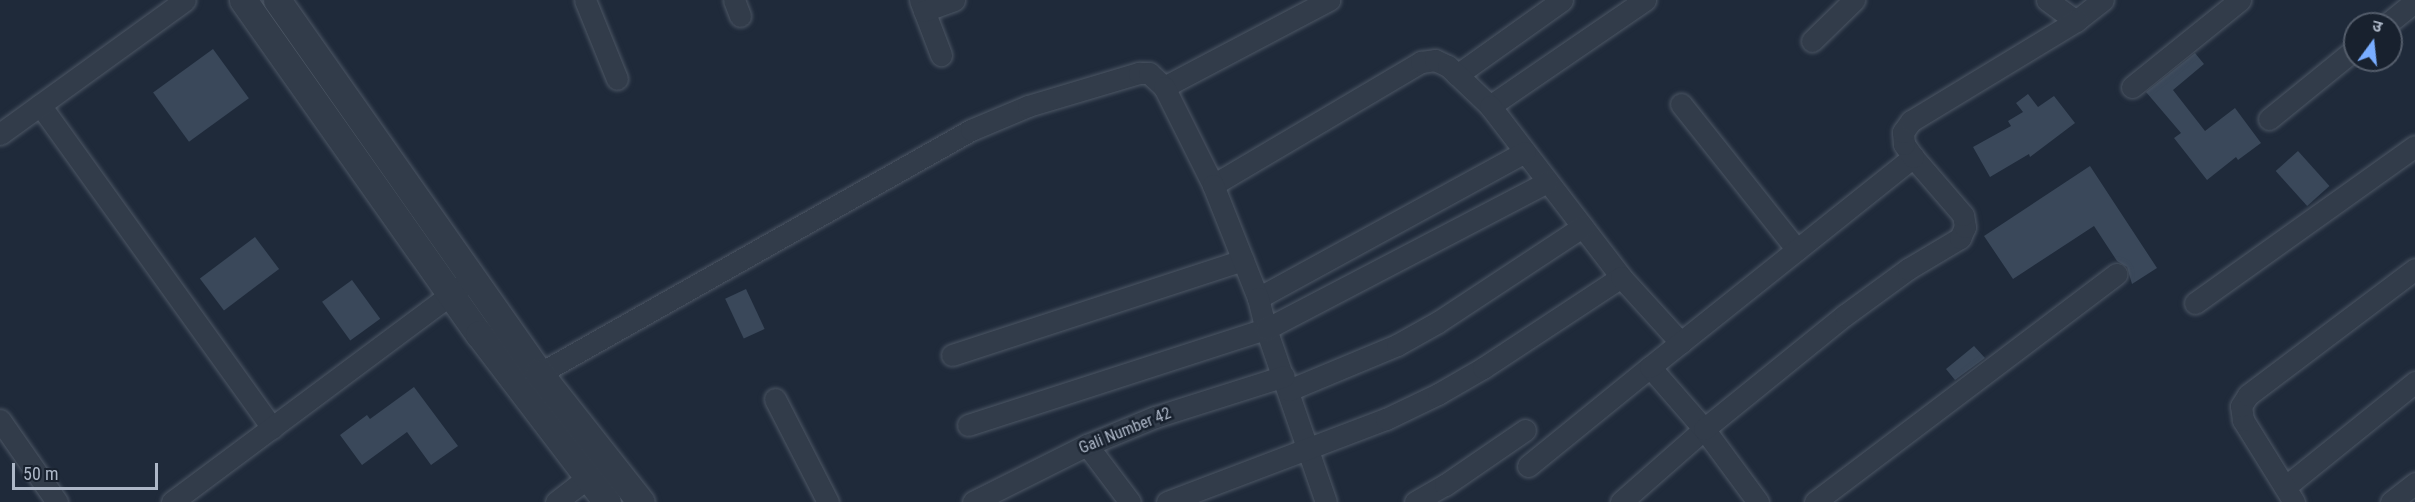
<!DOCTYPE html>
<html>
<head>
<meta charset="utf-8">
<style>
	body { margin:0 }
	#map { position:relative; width:2415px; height:502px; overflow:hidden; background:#1f2a3a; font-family:"Roboto Condensed","Noto Sans Devanagari",sans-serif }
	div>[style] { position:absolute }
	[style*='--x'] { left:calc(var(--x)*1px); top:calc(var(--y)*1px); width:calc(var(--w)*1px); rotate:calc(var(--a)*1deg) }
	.building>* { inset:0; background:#3a485a; transform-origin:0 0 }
	.roads { filter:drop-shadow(0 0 2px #4d5765) drop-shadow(0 0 2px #4d5765) }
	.minor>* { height:21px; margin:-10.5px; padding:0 10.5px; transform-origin:10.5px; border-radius:10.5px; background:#323c4a }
	.tertiary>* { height:27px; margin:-13.5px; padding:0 13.5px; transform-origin:13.5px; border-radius:13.5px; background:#323c4a }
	span { translate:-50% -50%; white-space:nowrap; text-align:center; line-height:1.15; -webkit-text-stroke:5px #18212e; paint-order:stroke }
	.street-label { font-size:16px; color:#adb7c7 }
	.north { position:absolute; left:2343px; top:12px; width:60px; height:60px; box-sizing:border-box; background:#18212e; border:2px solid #545d6b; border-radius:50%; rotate:15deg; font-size:16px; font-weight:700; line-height:24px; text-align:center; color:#adb7c7 }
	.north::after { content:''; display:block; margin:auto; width:21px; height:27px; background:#79adff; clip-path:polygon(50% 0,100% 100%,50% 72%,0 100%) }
	.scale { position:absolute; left:12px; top:463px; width:146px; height:27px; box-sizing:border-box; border:3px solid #adb7c7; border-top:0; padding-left:8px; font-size:18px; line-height:21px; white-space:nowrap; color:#adb7c7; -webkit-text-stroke:4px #18212e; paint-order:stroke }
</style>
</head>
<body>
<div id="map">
	<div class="building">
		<i style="left:213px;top:49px;width:61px;height:74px;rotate:54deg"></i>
		<i style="clip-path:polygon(2195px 53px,2204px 64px,2173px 90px,2205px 131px,2235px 108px,2261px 143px,2238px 160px,2236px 157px,2207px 180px,2174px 138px,2181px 133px,2146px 92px)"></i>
		<i style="clip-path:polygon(2028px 94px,2038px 107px,2054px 96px,2075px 123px,2030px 157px,2029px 154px,1990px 177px,1973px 147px,2011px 126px,2008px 121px,2023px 112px,2016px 103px)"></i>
		<i style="left:2298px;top:151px;width:47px;height:30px;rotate:48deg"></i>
		<i style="clip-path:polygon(2090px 166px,2157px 268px,2132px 284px,2127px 267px,2117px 261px,2094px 226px,2013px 279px,1984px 236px)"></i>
		<i style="left:255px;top:237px;width:40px;height:69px;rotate:53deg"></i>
		<i style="left:352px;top:280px;width:48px;height:37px;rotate:54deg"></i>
		<i style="left:746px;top:289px;width:44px;height:23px;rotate:65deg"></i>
		<i style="clip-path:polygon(1974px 346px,1985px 358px,1955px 380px,1946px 369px)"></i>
		<i style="clip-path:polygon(414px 387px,458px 446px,431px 465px,407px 432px,362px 465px,340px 435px,367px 415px,370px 419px)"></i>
	</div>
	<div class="roads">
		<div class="minor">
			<i style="--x:585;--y:0;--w:85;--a:67.9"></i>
			<i style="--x:734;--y:0;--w:17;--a:69"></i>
			<i style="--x:920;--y:0;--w:59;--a:69.1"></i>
			<i style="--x:2047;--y:0;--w:36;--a:36"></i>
			<i style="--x:2076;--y:21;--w:34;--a:-38"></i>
			<i style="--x:924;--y:11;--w:32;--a:-20"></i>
			<i style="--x:2387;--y:24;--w:36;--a:-39"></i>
			<i style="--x:1812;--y:41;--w:59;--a:-44.3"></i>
			<i style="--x:1457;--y:75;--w:129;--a:-35.5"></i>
			<i style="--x:1164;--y:87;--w:187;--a:-27.8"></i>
			<i style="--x:2132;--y:87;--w:139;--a:-38.9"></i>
			<i style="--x:1681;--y:104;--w:186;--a:51.5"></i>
			<i style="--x:40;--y:105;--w:398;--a:54.3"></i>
			<i style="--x:1490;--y:106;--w:188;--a:-34.4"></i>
			<i style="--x:2269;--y:119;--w:111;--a:-39.1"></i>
			<i style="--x:0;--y:134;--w:228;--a:-35.9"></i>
			<i style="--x:1213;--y:185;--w:242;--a:-30.6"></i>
			<i style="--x:1421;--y:62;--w:14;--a:-8"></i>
			<i style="--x:1435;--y:60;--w:14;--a:25"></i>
			<i style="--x:1448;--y:66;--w:58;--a:43.6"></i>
			<i style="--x:1490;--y:106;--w:215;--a:52.5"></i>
			<i style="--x:1258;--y:298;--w:304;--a:-28.7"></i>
			<i style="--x:2195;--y:303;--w:270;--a:-35.5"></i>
			<i style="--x:952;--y:355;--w:306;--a:-18.1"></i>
			<i style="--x:528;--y:380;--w:509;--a:-29.44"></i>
			<i style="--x:971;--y:130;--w:62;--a:-22.8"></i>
			<i style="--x:1028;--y:106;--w:116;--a:-16.6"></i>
			<i style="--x:1139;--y:73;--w:10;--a:0"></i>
			<i style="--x:1149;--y:73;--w:21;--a:43"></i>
			<i style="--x:1164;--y:87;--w:110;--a:63.4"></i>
			<i style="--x:1213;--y:185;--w:122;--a:68.3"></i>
			<i style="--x:1258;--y:298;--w:32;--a:76"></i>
			<i style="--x:1266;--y:329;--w:183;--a:70.9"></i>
			<i style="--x:1289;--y:390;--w:117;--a:-22.6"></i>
			<i style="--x:1397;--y:345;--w:47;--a:-29.3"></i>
			<i style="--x:1438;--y:322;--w:173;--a:-33.4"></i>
			<i style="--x:775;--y:399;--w:116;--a:62.8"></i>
			<i style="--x:0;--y:420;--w:100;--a:55.2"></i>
			<i style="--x:968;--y:425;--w:313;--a:-17.9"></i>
			<i style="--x:1266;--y:329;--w:317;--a:-27.6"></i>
			<i style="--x:1087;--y:445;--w:71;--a:53"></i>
			<i style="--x:1528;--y:466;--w:157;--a:-39.1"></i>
			<i style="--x:2285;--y:487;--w:167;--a:-38.9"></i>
			<i style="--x:172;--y:502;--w:363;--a:-36.7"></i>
			<i style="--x:556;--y:502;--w:54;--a:-37.5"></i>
			<i style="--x:973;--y:502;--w:127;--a:-26.6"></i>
			<i style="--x:1087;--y:445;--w:74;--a:-22.4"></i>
			<i style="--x:1155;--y:417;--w:135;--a:-17.6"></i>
			<i style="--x:1167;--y:502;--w:234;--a:-20.8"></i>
			<i style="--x:1386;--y:419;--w:58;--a:-25.7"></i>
			<i style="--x:1438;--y:394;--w:52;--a:-30"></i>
			<i style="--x:1483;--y:368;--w:165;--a:-33.4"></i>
			<i style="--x:1621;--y:277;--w:89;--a:47.7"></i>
			<i style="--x:1415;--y:502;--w:34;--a:-30"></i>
			<i style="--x:1445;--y:485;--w:97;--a:-34.5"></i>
			<i style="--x:1621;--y:502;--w:111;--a:-41.3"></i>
			<i style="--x:1704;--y:429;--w:82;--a:-131.1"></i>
			<i style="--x:1650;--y:367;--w:337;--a:-38.6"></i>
			<i style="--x:1758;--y:502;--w:91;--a:-126.5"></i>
			<i style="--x:1704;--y:429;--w:181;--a:-39"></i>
			<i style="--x:1845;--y:315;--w:78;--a:-36.1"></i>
			<i style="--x:1908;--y:269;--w:61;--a:-30.8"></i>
			<i style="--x:1960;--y:238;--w:12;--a:-66"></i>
			<i style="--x:1965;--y:227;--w:12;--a:-99"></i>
			<i style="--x:1963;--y:215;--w:77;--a:-130.8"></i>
			<i style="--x:1913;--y:157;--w:16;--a:-125"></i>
			<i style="--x:1904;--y:144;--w:12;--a:-95"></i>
			<i style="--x:1903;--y:132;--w:14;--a:-54"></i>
			<i style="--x:1911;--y:121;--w:193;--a:-31.2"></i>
			<i style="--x:1815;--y:502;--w:378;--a:-37.1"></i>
			<i style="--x:2294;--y:502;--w:97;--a:-121.9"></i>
			<i style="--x:2243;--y:420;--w:14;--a:-98"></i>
			<i style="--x:2241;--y:406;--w:13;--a:-58"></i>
			<i style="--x:2248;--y:395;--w:209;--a:-37"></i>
			<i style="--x:2391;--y:502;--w:31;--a:-38"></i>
		</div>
		<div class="tertiary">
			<i style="--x:243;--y:0;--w:409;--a:54.8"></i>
			<i style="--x:479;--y:334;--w:211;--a:52.7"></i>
			<i style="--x:277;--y:0;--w:456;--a:54.9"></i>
			<i style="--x:539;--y:373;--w:164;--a:51.7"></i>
		</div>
	</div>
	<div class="street-label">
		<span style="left:1125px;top:431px;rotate:-22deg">Gali Number 42</span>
	</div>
	<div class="north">उ</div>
	<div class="scale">50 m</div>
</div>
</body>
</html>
